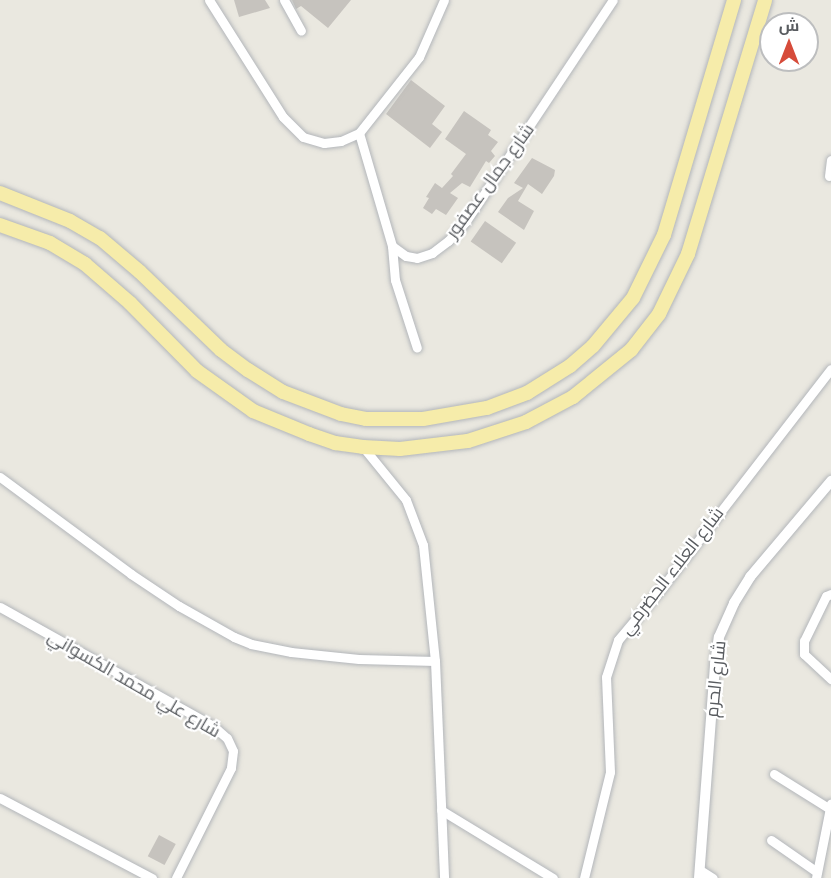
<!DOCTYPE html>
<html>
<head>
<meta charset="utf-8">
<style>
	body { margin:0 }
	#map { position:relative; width:831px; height:878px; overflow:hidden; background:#eae8e0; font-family:Poppins,Cairo,sans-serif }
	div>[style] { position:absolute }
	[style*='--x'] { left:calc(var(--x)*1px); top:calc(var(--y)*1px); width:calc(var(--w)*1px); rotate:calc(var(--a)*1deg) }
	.building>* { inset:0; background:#c6c3be; transform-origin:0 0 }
	.roads { filter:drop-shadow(0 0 2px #b3b6ba) drop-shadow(0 0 2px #b3b6ba) }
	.minor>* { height:9px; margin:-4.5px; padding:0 4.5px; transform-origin:4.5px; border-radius:4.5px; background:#fff }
	.tertiary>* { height:10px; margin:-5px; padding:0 5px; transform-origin:5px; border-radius:5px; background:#fff }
	.primary>* { height:14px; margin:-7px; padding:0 7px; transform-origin:7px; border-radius:7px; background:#f6ecaa }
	span { translate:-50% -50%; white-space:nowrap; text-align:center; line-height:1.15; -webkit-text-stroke:4.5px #fff; paint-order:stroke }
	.street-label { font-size:18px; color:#595c60 }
	.north { position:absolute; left:759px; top:12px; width:60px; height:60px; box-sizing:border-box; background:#fff; border:2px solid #bdbebf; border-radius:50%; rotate:0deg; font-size:16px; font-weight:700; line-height:24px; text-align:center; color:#595c60 }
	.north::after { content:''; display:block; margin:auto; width:21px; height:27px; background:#d64b3a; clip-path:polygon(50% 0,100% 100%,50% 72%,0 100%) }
</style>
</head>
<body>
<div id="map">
	<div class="building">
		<i style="clip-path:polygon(234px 0,265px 0,270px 8px,239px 17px)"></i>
		<i style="clip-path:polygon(292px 0,351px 0,328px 28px,301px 6px,296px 9px)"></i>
		<i style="clip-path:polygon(411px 80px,445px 106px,432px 124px,442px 132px,430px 148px,386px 114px)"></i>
		<i style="clip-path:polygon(464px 111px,491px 130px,488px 135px,498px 142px,491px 151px,495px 156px,489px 163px,486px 161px,470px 187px,462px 183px,450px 193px,458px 198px,446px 215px,436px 209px,432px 214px,423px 208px,429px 198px,426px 197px,435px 183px,442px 188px,453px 176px,451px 174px,466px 154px,445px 139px)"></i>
		<i style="clip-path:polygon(532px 158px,555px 170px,554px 176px,542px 194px,528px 184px,518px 201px,534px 211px,524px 230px,498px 212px,508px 198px,523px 188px,514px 183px)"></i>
		<i style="left:485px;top:221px;width:38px;height:25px;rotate:35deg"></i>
		<i style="left:159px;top:835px;width:19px;height:24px;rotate:28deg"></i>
	</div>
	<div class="roads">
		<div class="minor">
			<i style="--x:209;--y:0;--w:138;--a:57.7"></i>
			<i style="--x:283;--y:117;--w:28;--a:45"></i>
			<i style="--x:303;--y:137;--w:22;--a:16"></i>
			<i style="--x:324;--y:143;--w:17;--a:-7"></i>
			<i style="--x:341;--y:141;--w:20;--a:-24"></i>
			<i style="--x:359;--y:133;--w:97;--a:-51.7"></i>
			<i style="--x:419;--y:57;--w:62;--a:-66.3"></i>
			<i style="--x:284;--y:0;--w:35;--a:61"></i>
			<i style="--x:359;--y:133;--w:118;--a:73.7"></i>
			<i style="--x:392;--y:246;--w:17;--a:36"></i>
			<i style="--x:406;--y:256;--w:11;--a:10"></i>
			<i style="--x:417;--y:258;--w:16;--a:-18"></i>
			<i style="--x:432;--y:253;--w:20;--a:-37"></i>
			<i style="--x:448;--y:241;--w:27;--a:-48"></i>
			<i style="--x:466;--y:221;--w:265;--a:-56.4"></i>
			<i style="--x:829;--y:176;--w:16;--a:-83"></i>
			<i style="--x:392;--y:246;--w:34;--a:85"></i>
			<i style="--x:395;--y:280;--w:71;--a:72.1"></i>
			<i style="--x:363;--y:447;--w:68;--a:50.9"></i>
			<i style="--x:406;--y:500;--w:48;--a:69.3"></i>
			<i style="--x:423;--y:545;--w:117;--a:84.1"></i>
			<i style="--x:435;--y:661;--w:217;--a:87.6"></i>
			<i style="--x:0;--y:477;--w:163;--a:36.5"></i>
			<i style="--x:131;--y:574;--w:58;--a:33.7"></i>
			<i style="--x:179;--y:606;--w:63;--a:29.4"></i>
			<i style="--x:234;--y:637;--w:18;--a:22"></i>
			<i style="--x:251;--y:644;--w:41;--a:11.3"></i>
			<i style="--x:291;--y:652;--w:68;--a:5.9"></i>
			<i style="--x:359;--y:659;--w:76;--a:1.5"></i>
			<i style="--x:831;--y:594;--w:5;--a:158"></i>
			<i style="--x:826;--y:596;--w:50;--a:116.1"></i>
			<i style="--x:804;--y:641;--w:13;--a:90"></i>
			<i style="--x:804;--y:654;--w:37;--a:43"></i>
			<i style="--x:0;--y:607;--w:244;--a:29.2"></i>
			<i style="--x:213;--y:726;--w:18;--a:41"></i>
			<i style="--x:227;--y:738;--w:14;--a:65"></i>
			<i style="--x:233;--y:751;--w:17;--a:97"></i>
			<i style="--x:231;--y:768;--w:123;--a:116.6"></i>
			<i style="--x:774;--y:774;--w:66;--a:32"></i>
			<i style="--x:0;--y:798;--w:172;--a:27.8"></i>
			<i style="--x:441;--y:810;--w:131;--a:31.3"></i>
			<i style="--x:771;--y:840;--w:56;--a:34.8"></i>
			<i style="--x:700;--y:870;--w:15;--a:32"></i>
			<i style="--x:584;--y:878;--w:109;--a:-76.2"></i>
			<i style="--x:610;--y:772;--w:95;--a:-92.4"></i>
			<i style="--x:606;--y:677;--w:39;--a:-72"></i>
			<i style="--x:618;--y:640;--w:65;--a:-50"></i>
			<i style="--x:660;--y:590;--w:279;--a:-52.3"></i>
			<i style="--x:816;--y:878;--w:76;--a:-78.7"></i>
		</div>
		<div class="tertiary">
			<i style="--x:699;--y:878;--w:215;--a:-85.7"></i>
			<i style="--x:715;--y:664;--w:27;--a:-82"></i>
			<i style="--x:719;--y:637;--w:37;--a:-66"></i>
			<i style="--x:734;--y:603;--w:31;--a:-58"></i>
			<i style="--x:750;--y:577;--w:126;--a:-49.8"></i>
		</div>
		<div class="primary">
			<i style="--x:0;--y:193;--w:75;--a:21.8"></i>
			<i style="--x:70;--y:221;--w:34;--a:30"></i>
			<i style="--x:100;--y:238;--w:52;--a:40.4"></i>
			<i style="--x:140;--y:272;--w:112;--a:43.9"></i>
			<i style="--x:221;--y:350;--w:34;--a:37"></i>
			<i style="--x:248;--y:370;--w:41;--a:32.2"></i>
			<i style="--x:283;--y:392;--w:62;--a:20.8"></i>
			<i style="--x:341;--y:414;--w:25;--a:11"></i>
			<i style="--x:366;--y:419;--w:57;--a:0"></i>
			<i style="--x:423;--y:419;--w:65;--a:-9.8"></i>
			<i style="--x:487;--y:408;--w:43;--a:-20.6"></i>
			<i style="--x:527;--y:393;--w:51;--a:-32.1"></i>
			<i style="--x:570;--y:366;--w:30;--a:-41"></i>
			<i style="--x:593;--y:346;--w:62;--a:-50.2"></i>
			<i style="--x:633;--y:298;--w:70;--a:-63.8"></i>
			<i style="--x:664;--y:235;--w:245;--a:-73.4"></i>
			<i style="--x:0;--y:225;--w:53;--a:19.8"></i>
			<i style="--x:50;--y:243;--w:41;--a:31"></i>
			<i style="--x:85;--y:264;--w:60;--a:40.9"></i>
			<i style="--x:130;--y:303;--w:95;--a:45.4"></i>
			<i style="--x:197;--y:371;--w:69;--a:35.5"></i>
			<i style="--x:253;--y:411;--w:61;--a:22.3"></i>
			<i style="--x:309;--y:434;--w:28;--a:19"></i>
			<i style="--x:335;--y:443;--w:28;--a:8"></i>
			<i style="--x:363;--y:447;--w:37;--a:3"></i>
			<i style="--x:400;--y:449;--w:68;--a:-6.7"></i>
			<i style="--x:468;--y:441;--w:61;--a:-18.1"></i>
			<i style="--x:526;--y:422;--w:53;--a:-28"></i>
			<i style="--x:573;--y:397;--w:75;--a:-39"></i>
			<i style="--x:631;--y:350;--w:46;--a:-52.1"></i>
			<i style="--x:659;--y:314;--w:67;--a:-64.2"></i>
			<i style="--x:688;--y:254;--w:265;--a:-73.1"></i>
		</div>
	</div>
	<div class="street-label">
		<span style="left:490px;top:181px;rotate:-54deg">شارع جمال عصفور</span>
		<span style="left:672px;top:571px;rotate:-52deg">شارع العلاء الحضرمي</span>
		<span style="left:716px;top:679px;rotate:-84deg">شارع الحرم</span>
		<span style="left:134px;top:684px;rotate:30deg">شارع علي محمد الكسواني</span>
	</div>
	<div class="north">ش</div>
</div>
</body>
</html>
